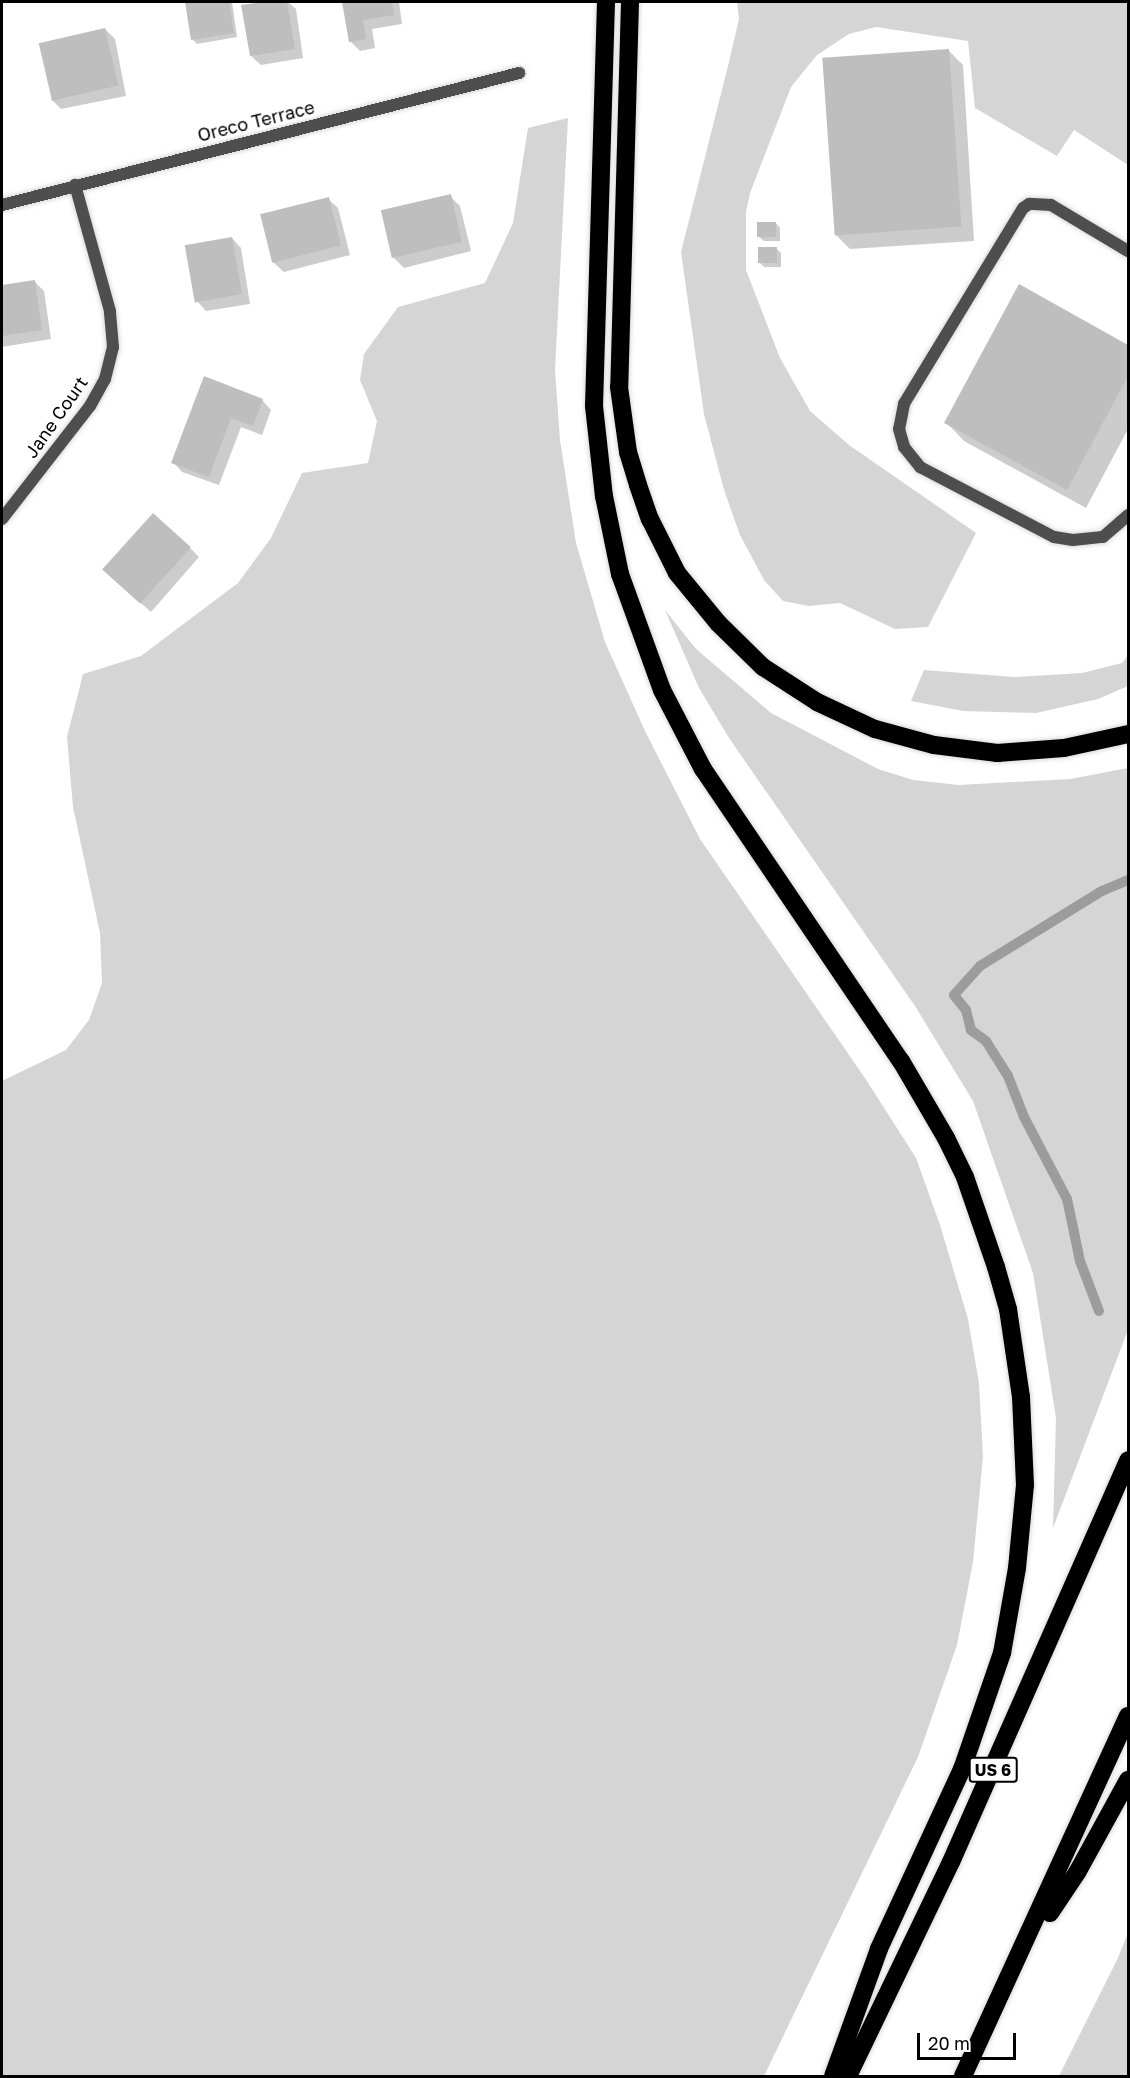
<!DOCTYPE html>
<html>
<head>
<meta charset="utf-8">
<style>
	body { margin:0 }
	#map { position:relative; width:1130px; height:2078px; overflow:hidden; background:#fff; font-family:"Golos Text",sans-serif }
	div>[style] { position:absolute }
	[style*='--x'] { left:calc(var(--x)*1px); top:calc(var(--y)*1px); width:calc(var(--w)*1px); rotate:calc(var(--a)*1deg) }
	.green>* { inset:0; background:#d5d5d5 }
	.shadow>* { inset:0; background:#0003 }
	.stream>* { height:10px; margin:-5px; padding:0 5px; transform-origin:5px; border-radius:5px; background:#9c9c9c }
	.building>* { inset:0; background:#bebebe; transform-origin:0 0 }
	.roads { filter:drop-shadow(0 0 2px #dbdbdb) drop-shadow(0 0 2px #dbdbdb) }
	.lane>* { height:12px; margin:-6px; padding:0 6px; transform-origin:6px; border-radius:6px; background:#4e4e4e }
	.street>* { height:12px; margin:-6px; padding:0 6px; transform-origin:6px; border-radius:6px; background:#4e4e4e }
	.highway>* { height:18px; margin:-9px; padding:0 9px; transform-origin:9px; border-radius:9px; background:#000 }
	span { translate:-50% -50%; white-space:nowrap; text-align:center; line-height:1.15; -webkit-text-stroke:6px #fff; paint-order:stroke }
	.shield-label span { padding:2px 4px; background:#fff; border:2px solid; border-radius:4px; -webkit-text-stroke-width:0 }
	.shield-label { font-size:16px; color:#000; font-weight:700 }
	.street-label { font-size:18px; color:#000 }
	.frame { position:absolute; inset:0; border:3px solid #000; pointer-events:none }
	.scale { position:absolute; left:917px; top:2033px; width:99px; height:27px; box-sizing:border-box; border:3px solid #000; border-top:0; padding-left:8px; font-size:18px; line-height:21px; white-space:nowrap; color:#000; -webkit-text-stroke:4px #fff; paint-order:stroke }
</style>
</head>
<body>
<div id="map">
	<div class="green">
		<i style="clip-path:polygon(737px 2px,1128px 2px,1128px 165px,1074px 130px,1057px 156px,975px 108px,968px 41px,876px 27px,849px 34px,817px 55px,791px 87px,750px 193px,746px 212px,746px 270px,780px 358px,810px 411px,849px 445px,976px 533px,928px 627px,895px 629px,840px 603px,809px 606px,783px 601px,764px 580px,740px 535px,724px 490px,704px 414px,681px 252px,728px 66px,739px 19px)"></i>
		<i style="clip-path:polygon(568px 118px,555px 370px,560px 440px,576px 543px,605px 642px,645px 731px,700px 839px,867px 1081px,916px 1158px,940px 1225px,968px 1319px,979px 1383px,983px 1457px,973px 1562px,957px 1645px,918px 1757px,764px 2076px,2px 2076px,2px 1081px,66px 1050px,89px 1020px,102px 983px,100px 933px,73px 807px,67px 737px,83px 674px,141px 656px,238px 583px,271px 538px,302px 473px,368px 463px,377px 421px,360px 380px,364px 354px,398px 307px,485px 283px,513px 223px,528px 128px)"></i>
		<i style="clip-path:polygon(665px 610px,696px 649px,771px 713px,878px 769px,913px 780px,959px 785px,1070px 779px,1128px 768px,1128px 1330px,1053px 1528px,1056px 1418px,1033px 1273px,973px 1101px,915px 1006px,729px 738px,699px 688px)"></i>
		<i style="clip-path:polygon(1128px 655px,1128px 686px,1098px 699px,1036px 713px,963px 711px,911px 701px,924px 670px,1014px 677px,1082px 673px,1122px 663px)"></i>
		<i style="clip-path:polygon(1128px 1933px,1128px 2076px,1059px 2076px,1117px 1960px)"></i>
	</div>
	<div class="shadow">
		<i style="clip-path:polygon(186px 2px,232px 2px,237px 37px,197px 44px,192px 39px)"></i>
		<i style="clip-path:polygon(272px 2px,288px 2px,296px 9px,303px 58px,261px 65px,251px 56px,243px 6px)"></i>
		<i style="clip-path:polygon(344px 2px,399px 2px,402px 24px,372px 29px,375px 48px,360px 51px,350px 41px)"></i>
		<i style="clip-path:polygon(105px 29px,115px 39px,126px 96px,61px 109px,51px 99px)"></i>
		<i style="clip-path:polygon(948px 50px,963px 65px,974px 241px,850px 249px,835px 234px)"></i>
		<i style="clip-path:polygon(450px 196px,460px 206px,471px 251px,404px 268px,394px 258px)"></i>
		<i style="clip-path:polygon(328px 199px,338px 208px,350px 255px,284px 272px,274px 263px,262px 216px)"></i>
		<i style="clip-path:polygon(776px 223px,780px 228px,780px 241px,764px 241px,759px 237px)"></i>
		<i style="clip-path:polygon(232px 238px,241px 248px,250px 304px,206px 311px,197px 301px)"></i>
		<i style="clip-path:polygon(776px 248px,781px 253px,781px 267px,764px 267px,760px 263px)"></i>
		<i style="clip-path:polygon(34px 281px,44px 291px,51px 339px,2px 347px,2px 286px)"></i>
		<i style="clip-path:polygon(1019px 287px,1128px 346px,1128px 429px,1086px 508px,964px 441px,946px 422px)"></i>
		<i style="clip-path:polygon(204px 378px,262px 400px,271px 410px,262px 435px,241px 427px,219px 485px,182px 472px,173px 462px)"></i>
		<i style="clip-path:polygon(190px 548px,199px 557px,151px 612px,114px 579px)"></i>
	</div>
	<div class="stream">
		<i style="--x:1099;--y:1311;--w:53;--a:-110.8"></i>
		<i style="--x:1080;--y:1261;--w:63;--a:-101.8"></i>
		<i style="--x:1067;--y:1199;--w:93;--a:-117.7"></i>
		<i style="--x:1024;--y:1117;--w:44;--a:-111.3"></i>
		<i style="--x:1008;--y:1076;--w:41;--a:-122.2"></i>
		<i style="--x:986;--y:1041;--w:19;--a:-144"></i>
		<i style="--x:971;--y:1030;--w:21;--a:-104"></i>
		<i style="--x:966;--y:1010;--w:19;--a:-129"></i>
		<i style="--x:954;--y:995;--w:39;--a:-48"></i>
		<i style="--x:980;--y:966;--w:143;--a:-31.6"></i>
		<i style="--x:1102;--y:891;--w:28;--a:-23"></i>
	</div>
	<div class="building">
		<i style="clip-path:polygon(185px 2px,229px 2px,234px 33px,191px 40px)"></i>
		<i style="clip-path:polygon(263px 2px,287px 2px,295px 49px,250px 56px,241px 5px)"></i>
		<i style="clip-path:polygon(342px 2px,392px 2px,394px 15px,363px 20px,366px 39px,349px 42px)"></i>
		<i style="left:105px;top:28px;width:59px;height:68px;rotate:77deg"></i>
		<i style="left:949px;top:49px;width:178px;height:127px;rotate:86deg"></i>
		<i style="left:451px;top:194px;width:49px;height:72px;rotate:77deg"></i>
		<i style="left:329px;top:197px;width:50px;height:71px;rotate:76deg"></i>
		<i style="left:757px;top:222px;width:19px;height:15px"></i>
		<i style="left:232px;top:237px;width:58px;height:48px;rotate:80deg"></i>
		<i style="left:758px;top:247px;width:19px;height:16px"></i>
		<i style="clip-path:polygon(35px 280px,42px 330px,2px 336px,2px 285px)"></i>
		<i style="clip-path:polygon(1019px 284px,1128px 345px,1128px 376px,1067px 490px,944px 423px)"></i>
		<i style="clip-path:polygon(204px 376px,263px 399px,253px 426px,231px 418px,209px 477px,171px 463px)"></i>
		<i style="left:153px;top:513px;width:51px;height:76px;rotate:42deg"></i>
	</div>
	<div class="roads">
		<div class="lane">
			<i style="--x:1128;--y:251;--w:90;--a:-149.1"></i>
			<i style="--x:1051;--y:205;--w:22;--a:-177"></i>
			<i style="--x:1029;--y:204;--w:7;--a:146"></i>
			<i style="--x:1023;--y:208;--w:229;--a:121.3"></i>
			<i style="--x:904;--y:404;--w:25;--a:101"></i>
			<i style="--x:899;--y:429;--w:19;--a:74"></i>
			<i style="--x:904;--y:447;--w:26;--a:51"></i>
			<i style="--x:920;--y:467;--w:151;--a:27.6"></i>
			<i style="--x:1054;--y:537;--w:19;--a:9"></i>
			<i style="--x:1073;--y:540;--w:30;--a:-6"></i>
			<i style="--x:1103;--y:537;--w:33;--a:-41"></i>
		</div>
		<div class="street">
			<i style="--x:2;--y:205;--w:534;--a:-14.32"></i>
			<i style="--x:2;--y:519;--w:143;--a:-52.1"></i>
			<i style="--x:90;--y:406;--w:31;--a:-61"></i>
			<i style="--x:105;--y:379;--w:33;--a:-76"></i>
			<i style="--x:113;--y:347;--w:36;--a:-95"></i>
			<i style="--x:110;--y:311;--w:131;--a:-105.5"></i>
		</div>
		<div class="highway">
			<i style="--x:606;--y:2;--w:404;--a:91.7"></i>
			<i style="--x:594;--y:406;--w:91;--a:83.7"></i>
			<i style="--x:604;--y:496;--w:80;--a:78.4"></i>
			<i style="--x:620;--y:574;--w:123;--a:70.1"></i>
			<i style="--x:662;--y:690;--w:89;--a:62.6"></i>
			<i style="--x:703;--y:769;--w:353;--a:55.9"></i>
			<i style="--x:901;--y:1061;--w:89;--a:59.7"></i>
			<i style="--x:946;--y:1138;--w:43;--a:64"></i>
			<i style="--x:965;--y:1177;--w:95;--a:71"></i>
			<i style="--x:996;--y:1267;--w:44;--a:74.1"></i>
			<i style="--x:1008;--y:1309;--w:89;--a:81.6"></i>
			<i style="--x:1021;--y:1397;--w:88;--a:87.4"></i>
			<i style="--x:1025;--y:1485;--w:83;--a:95.5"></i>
			<i style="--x:1017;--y:1568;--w:86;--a:100"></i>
			<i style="--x:1002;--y:1653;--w:123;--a:109"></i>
			<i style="--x:962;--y:1769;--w:198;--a:114.8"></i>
			<i style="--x:879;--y:1949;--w:135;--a:109.9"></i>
			<i style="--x:630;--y:2;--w:385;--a:91.6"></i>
			<i style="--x:619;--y:387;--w:66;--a:82.1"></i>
			<i style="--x:628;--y:452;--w:34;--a:73"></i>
			<i style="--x:638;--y:485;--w:36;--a:71"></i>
			<i style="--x:650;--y:519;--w:60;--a:63.4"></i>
			<i style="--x:677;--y:573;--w:65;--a:50.6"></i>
			<i style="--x:718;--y:623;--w:63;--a:44.4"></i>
			<i style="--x:763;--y:667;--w:64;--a:32.9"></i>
			<i style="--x:817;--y:702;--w:64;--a:25"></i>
			<i style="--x:875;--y:729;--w:61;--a:15.2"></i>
			<i style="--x:934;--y:745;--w:64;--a:7.2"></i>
			<i style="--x:997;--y:753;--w:67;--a:-4.3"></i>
			<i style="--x:1064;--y:748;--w:66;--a:-12.3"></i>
			<i style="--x:1050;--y:1913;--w:50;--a:-56.3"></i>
			<i style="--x:1078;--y:1871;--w:104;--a:-61.2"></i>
			<i style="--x:848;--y:2076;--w:237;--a:-64.3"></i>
			<i style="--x:951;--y:1862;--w:439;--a:-66.2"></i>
			<i style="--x:963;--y:2076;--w:396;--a:-65.4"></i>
		</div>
	</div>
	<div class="shield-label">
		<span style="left:993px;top:1770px">US 6</span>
	</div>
	<div class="street-label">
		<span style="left:256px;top:121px;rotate:-14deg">Oreco Terrace</span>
		<span style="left:56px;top:417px;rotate:-55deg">Jane Court</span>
	</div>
	<div class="frame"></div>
	<div class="scale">20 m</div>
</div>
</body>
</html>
